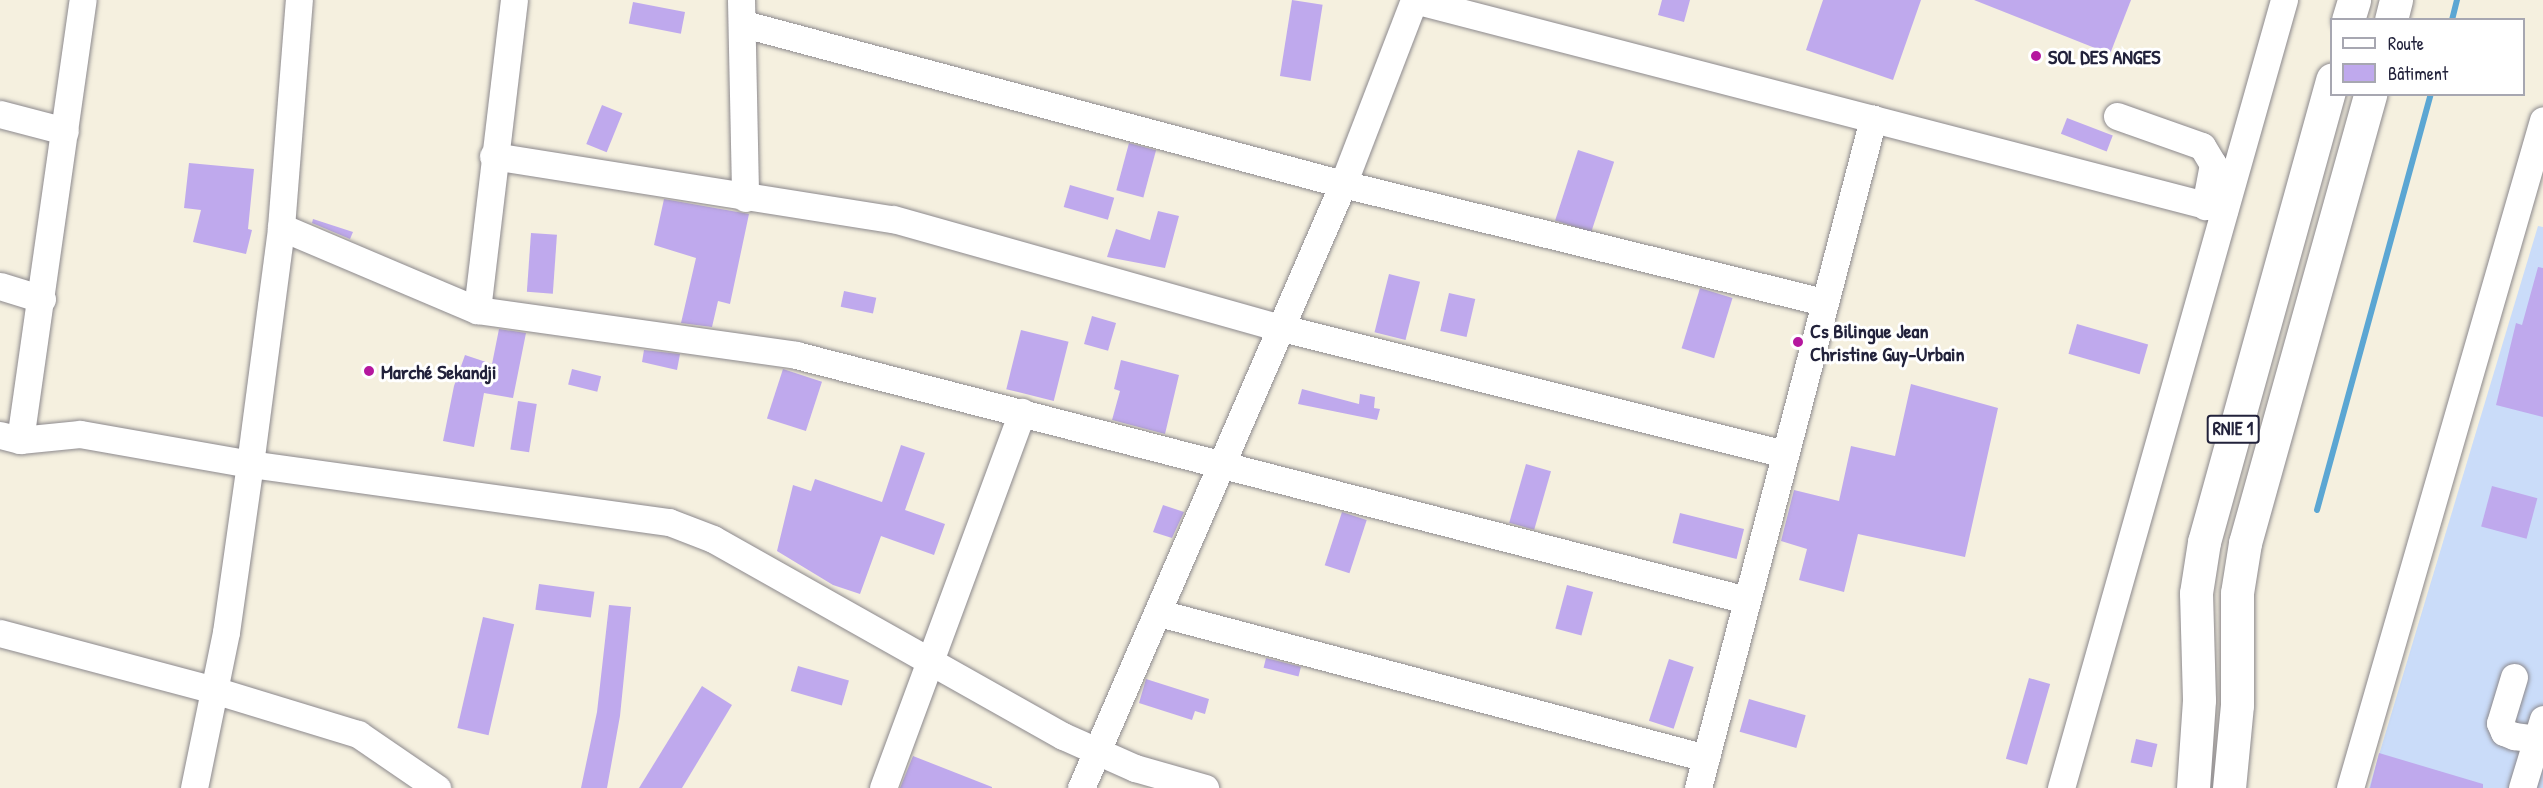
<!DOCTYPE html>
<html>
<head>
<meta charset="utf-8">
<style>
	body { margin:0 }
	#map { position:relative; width:2543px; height:788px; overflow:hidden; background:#f5f0df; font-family:"Patrick Hand",sans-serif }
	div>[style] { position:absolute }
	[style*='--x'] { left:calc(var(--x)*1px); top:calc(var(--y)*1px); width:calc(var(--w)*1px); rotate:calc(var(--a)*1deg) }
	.built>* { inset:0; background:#cadcf9 }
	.stream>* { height:6px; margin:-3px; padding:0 3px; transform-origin:3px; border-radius:3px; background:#5ba6d3 }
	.building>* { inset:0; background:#bfa9ed; transform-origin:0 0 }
	.roads { filter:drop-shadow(0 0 2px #8c898d) drop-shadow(0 0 2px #8c898d) }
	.minor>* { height:27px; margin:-13.5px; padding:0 13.5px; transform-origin:13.5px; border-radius:13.5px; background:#fff }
	.highway>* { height:33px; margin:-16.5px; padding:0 16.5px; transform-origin:16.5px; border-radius:16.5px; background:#fff }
	.dots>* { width:16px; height:16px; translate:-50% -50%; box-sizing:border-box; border:3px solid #fff; border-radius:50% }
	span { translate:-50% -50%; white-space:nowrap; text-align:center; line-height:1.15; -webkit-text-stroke:6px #fff; paint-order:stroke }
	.shield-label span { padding:2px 4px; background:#fff; border:2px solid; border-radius:4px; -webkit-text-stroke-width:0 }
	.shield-label { font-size:18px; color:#22223b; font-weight:700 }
	.poi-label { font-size:20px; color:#22223b; font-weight:700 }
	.left { translate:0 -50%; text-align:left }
	.legend { position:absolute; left:2330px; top:18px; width:195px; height:78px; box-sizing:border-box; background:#fff; border:2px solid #a7a7b1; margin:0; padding:8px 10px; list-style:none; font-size:18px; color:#22223b }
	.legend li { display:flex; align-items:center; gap:12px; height:30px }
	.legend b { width:30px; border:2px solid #a7a7b1 }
</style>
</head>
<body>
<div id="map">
	<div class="built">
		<i style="clip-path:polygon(2538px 226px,2543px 227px,2543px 788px,2369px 788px)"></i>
	</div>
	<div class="stream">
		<i style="--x:2452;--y:20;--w:21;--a:-76"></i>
		<i style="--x:2317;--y:510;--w:431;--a:-74.7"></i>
	</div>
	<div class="building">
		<i style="left:1292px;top:0;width:31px;height:77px;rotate:9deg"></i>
		<i style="clip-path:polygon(1662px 0,1690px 0,1684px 22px,1658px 15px)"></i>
		<i style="clip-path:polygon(1823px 0,1921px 0,1893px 80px,1806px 50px)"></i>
		<i style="clip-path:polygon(1974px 0,2131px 0,2110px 54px)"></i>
		<i style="left:633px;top:2px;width:53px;height:22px;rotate:11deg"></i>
		<i style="left:602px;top:105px;width:22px;height:42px;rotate:22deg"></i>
		<i style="left:2067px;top:118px;width:49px;height:17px;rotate:21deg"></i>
		<i style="left:1129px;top:143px;width:28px;height:49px;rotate:15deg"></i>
		<i style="left:1578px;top:150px;width:38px;height:74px;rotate:18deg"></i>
		<i style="clip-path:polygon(189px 163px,254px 169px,248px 229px,252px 230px,246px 254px,193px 242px,201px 210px,184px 208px)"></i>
		<i style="left:1070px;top:185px;width:46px;height:23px;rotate:16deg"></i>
		<i style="clip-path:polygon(664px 199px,749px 214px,730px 304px,718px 301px,712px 327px,681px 323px,696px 258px,654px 245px)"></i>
		<i style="clip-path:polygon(1158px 211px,1179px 216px,1165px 268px,1107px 257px,1116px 229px,1150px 240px)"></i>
		<i style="clip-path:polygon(313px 219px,353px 232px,350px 239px,312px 223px)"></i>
		<i style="left:531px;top:233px;width:26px;height:59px;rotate:4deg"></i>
		<i style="clip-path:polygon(2538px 267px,2543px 268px,2543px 417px,2496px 405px,2516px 323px,2522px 325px)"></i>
		<i style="left:1389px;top:274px;width:32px;height:60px;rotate:14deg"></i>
		<i style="left:1700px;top:288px;width:34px;height:63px;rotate:17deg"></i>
		<i style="left:844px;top:291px;width:33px;height:16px;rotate:12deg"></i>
		<i style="left:1449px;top:293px;width:27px;height:39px;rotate:13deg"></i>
		<i style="left:1092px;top:316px;width:25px;height:29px;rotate:16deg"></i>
		<i style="left:2077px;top:324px;width:74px;height:31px;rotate:16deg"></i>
		<i style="clip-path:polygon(499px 329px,526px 333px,513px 398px,484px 393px,474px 447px,443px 441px,454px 386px,465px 355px,492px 364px)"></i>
		<i style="left:1021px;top:330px;width:49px;height:61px;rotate:14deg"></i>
		<i style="clip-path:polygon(644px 350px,680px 354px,677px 370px,642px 362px)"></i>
		<i style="clip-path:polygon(1121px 360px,1179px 375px,1165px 434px,1112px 420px,1120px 391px,1114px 389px)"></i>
		<i style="left:572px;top:369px;width:30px;height:16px;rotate:14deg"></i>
		<i style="left:783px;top:369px;width:41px;height:52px;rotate:18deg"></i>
		<i style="clip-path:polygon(1911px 384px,1998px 408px,1965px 557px,1858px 534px,1844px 592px,1799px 580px,1807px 549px,1781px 541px,1794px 490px,1839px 501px,1851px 446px,1895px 456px)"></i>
		<i style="clip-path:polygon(1302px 389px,1359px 404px,1360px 394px,1375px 397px,1374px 408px,1380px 409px,1377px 420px,1298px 404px)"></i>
		<i style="left:518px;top:401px;width:19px;height:49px;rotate:9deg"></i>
		<i style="clip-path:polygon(901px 445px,925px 453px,905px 510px,945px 524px,934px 555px,881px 536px,860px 594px,833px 585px,777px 551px,793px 485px,811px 491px,815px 479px,882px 502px)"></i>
		<i style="left:1526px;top:464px;width:26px;height:61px;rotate:16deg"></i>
		<i style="left:2492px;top:486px;width:47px;height:42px;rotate:15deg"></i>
		<i style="clip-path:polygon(1163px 505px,1184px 512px,1172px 538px,1153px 532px)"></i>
		<i style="left:1342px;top:512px;width:26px;height:56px;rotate:18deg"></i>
		<i style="left:1680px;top:513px;width:66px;height:31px;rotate:14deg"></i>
		<i style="left:539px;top:584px;width:56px;height:26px;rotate:8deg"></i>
		<i style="left:1567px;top:585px;width:27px;height:45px;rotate:15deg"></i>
		<i style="clip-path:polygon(609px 605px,631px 607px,620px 716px,607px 788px,581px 788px,597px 712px)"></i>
		<i style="left:483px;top:617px;width:32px;height:114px;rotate:13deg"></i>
		<i style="left:1266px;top:658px;width:36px;height:10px;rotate:14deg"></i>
		<i style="left:1669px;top:659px;width:26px;height:65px;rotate:18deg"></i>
		<i style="left:798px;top:666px;width:53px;height:26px;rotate:16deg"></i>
		<i style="left:2029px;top:678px;width:22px;height:84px;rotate:16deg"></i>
		<i style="clip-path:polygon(1146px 679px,1209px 699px,1205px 714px,1195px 711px,1192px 720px,1139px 703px)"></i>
		<i style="clip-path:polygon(702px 686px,732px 705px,682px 788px,639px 788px)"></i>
		<i style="left:1749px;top:699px;width:59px;height:34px;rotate:16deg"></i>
		<i style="left:2136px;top:739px;width:22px;height:24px;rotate:13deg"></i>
		<i style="clip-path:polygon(2379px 753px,2483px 784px,2483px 788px,2370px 788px)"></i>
		<i style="clip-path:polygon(913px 756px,992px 787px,992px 788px,900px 788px)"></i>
	</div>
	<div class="roads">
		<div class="minor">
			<i style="--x:741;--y:0;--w:198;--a:88.8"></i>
			<i style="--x:1414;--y:0;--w:837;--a:14.53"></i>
			<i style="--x:744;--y:24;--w:620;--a:14.96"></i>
			<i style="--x:1343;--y:184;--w:496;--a:13.8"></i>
			<i style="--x:0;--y:114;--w:67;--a:14.7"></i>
			<i style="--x:2117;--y:116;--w:90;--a:19.4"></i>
			<i style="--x:2202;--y:146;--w:21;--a:59"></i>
			<i style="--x:2213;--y:164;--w:43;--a:100.8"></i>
			<i style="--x:493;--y:156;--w:405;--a:9"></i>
			<i style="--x:893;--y:219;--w:400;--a:15.7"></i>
			<i style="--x:1278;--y:327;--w:523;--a:14.06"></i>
			<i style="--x:281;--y:227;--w:213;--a:23"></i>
			<i style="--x:477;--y:310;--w:322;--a:8"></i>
			<i style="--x:796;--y:355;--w:982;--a:14.45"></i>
			<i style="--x:0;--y:286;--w:44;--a:17.2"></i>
			<i style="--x:477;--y:310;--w:312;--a:-83.2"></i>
			<i style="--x:0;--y:435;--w:21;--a:14"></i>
			<i style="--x:20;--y:440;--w:60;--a:-5.7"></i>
			<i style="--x:80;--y:434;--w:173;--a:10"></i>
			<i style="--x:250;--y:464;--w:423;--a:7.9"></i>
			<i style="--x:669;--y:522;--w:47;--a:21.1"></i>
			<i style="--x:713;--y:539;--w:402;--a:29.4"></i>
			<i style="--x:1063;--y:736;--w:79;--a:24"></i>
			<i style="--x:1135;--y:768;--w:73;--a:15.9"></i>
			<i style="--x:20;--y:440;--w:444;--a:-81.9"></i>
			<i style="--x:1159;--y:613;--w:566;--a:14.85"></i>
			<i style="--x:0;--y:633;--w:221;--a:14.9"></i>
			<i style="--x:214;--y:690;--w:151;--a:17"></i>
			<i style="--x:358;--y:734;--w:96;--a:34.4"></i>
			<i style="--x:2514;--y:677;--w:48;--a:106.9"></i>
			<i style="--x:2500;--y:723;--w:10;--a:66"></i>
			<i style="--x:2504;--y:732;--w:11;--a:22"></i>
			<i style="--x:2514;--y:736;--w:23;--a:7"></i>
			<i style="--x:194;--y:788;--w:159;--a:-78.4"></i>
			<i style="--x:226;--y:632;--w:170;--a:-81.9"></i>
			<i style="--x:250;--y:464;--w:239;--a:-82.5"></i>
			<i style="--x:281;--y:227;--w:228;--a:-85.5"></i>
			<i style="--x:883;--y:788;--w:401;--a:-69.7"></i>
			<i style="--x:1081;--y:788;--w:658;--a:-66.55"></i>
			<i style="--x:1343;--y:184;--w:197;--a:-68.9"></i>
			<i style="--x:1698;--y:788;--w:692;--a:-75.34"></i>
			<i style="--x:2061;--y:788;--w:819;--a:-74.2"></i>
			<i style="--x:2350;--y:788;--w:695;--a:-73.88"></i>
			<i style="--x:2522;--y:788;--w:72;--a:-73.1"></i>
		</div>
		<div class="highway">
			<i style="--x:2348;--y:20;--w:21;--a:-73"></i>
			<i style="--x:2391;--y:20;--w:21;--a:-76"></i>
			<i style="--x:2193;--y:788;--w:88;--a:-86.1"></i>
			<i style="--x:2199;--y:700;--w:107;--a:-91.6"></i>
			<i style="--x:2196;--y:593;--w:52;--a:-81.1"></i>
			<i style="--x:2204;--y:542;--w:480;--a:-74.5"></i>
			<i style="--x:2229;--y:788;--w:83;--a:-84.5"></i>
			<i style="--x:2237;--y:705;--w:112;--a:-90"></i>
			<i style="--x:2237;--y:593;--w:51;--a:-80.9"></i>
			<i style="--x:2245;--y:543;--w:466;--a:-74.4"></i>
		</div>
	</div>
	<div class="dots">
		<i style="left:2036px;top:56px;background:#b5179e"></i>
		<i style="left:1798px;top:342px;background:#b5179e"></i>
		<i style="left:369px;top:371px;background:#b5179e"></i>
	</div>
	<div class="shield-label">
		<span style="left:2233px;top:429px">RNIE 1</span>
	</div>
	<div class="poi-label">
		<span class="left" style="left:2048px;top:56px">SOL DES ANGES</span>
		<span class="left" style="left:1810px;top:342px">Cs Bilingue Jean<br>Christine Guy-Urbain</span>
		<span class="left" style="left:381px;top:371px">Marché Sekandji</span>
	</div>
	<ul class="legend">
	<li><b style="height:8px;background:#fff"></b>Route</li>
	<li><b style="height:16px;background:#bfa9ed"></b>Bâtiment</li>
	</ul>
</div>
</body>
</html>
